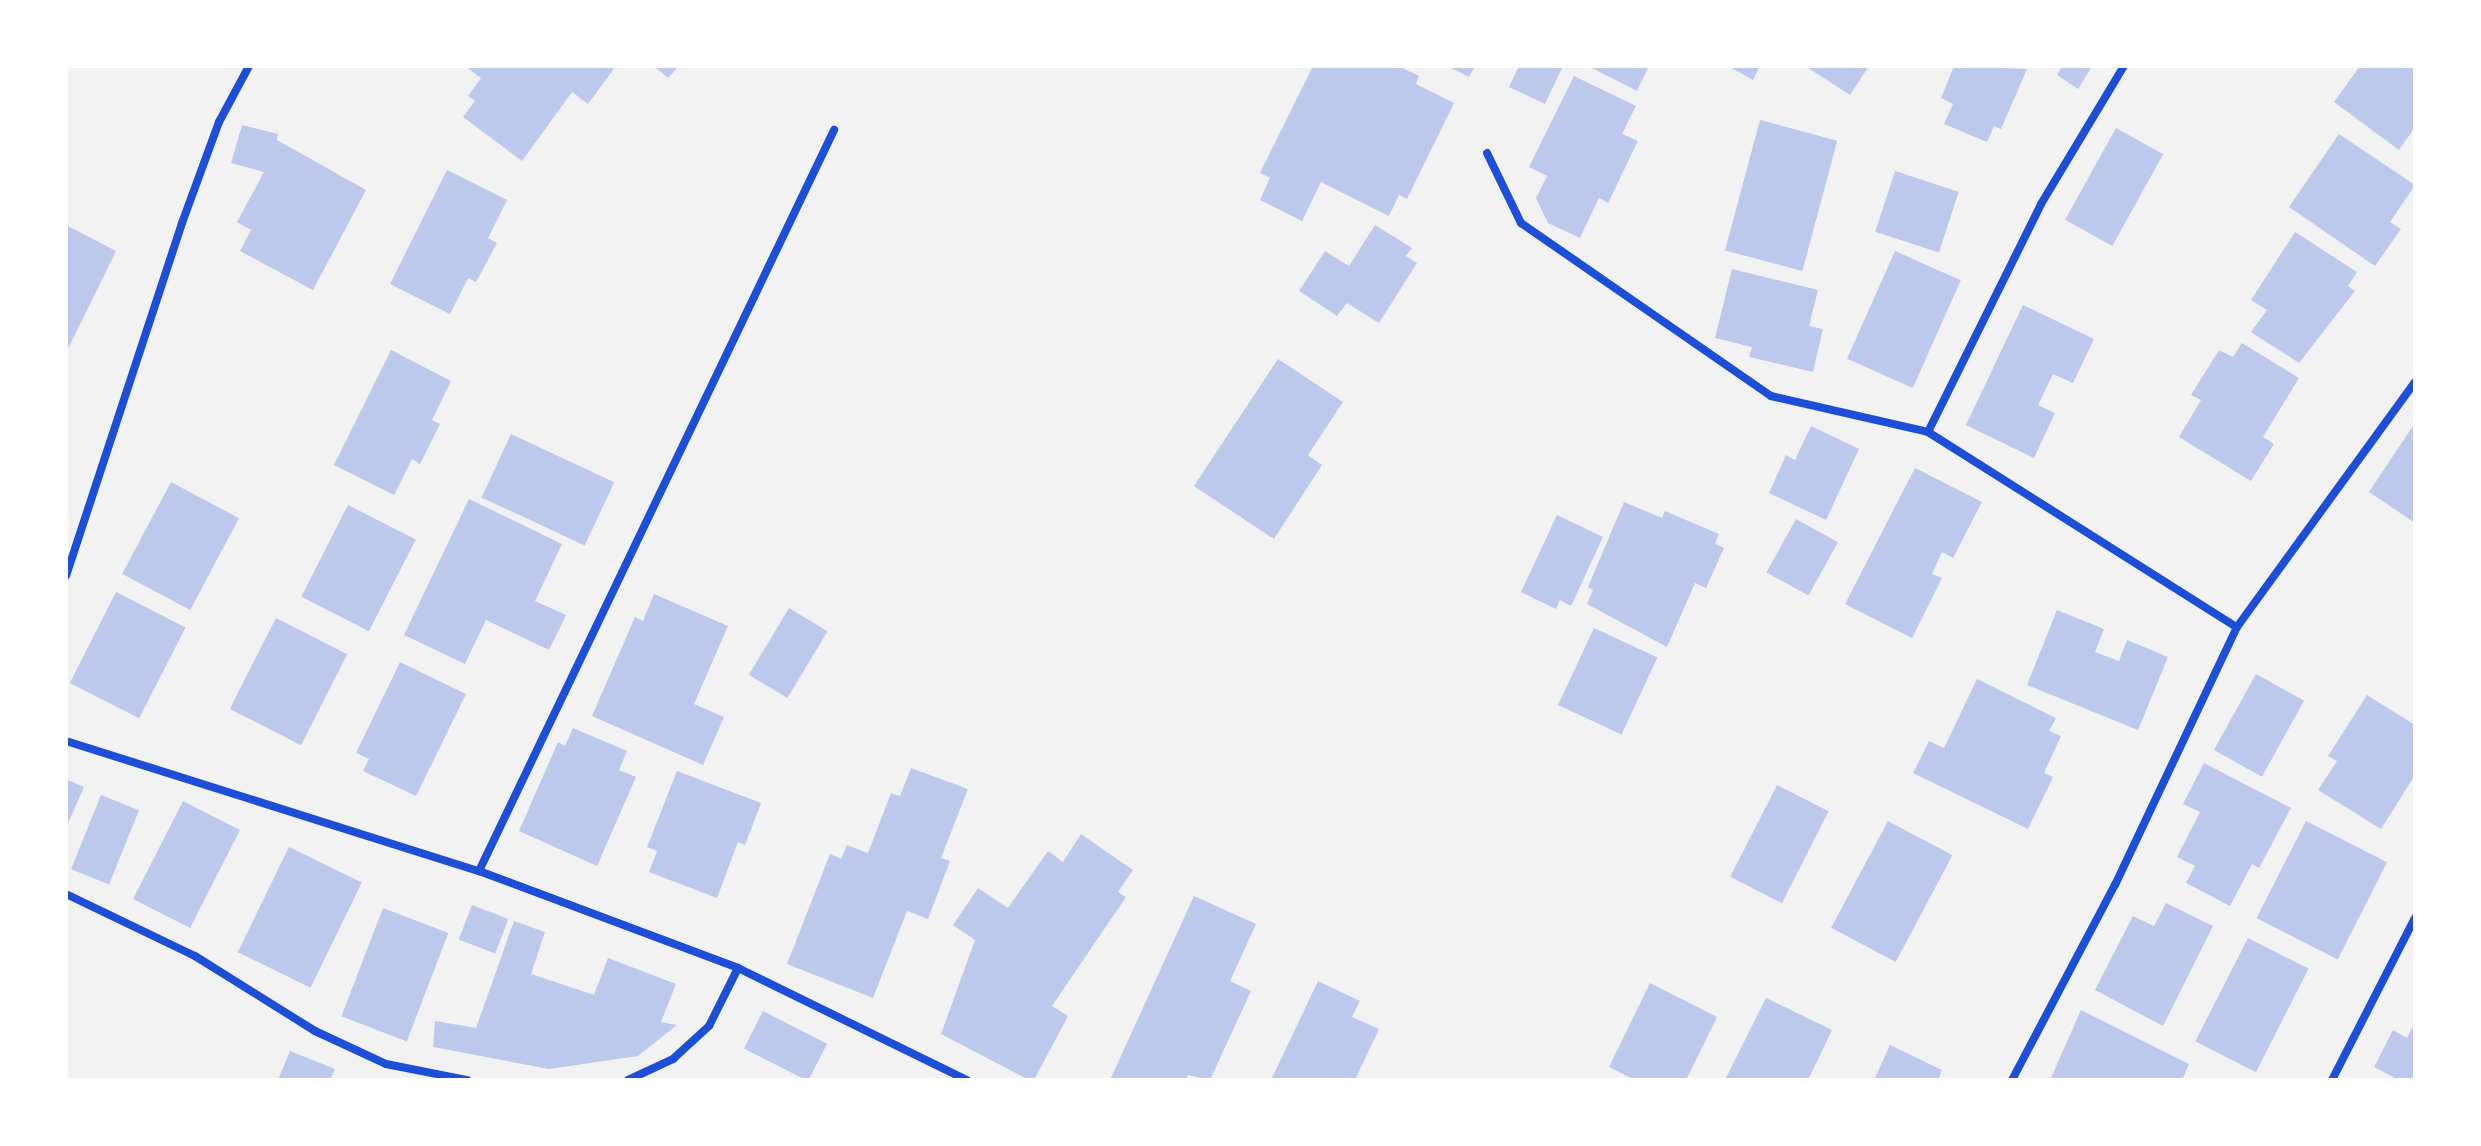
<!DOCTYPE html>
<html>
<head>
<meta charset="utf-8">
<style>
	body { margin:0 }
	#map { position:relative; width:2481px; height:1146px; overflow:hidden; background:#f2f2f2; font-family:Figtree,sans-serif }
	div>[style] { position:absolute }
	[style*='--x'] { left:calc(var(--x)*1px); top:calc(var(--y)*1px); width:calc(var(--w)*1px); rotate:calc(var(--a)*1deg) }
	.building>* { inset:0; background:#bdc9ec; transform-origin:0 0 }
	.minor>* { height:8px; margin:-4px; padding:0 4px; transform-origin:4px; border-radius:4px; background:#1d4ed8 }
	span { translate:-50% -50%; white-space:nowrap; text-align:center; line-height:1.15; -webkit-text-stroke:8px #fff; paint-order:stroke }
	.frame { position:absolute; inset:0; border:68px solid #fff; pointer-events:none }
</style>
</head>
<body>
<div id="map">
	<div class="building">
		<i style="clip-path:polygon(465px 66px,616px 66px,588px 104px,572px 92px,522px 161px,463px 117px,475px 101px,468px 96px,481px 78px)"></i>
		<i style="clip-path:polygon(654px 66px,679px 66px,668px 78px)"></i>
		<i style="clip-path:polygon(1313px 66px,1398px 66px,1419px 76px,1416px 84px,1454px 103px,1407px 199px,1399px 195px,1389px 216px,1321px 182px,1302px 221px,1260px 200px,1270px 178px,1260px 173px)"></i>
		<i style="clip-path:polygon(1447px 66px,1475px 66px,1469px 77px)"></i>
		<i style="clip-path:polygon(1519px 66px,1563px 66px,1545px 104px,1509px 87px)"></i>
		<i style="clip-path:polygon(1588px 66px,1649px 66px,1637px 91px)"></i>
		<i style="clip-path:polygon(1728px 66px,1760px 66px,1753px 80px)"></i>
		<i style="clip-path:polygon(1805px 66px,1869px 66px,1850px 95px)"></i>
		<i style="clip-path:polygon(1954px 66px,2027px 69px,2001px 129px,1994px 126px,1987px 142px,1944px 124px,1953px 104px,1941px 98px)"></i>
		<i style="clip-path:polygon(2062px 66px,2088px 66px,2091px 68px,2078px 89px,2057px 75px)"></i>
		<i style="clip-path:polygon(2360px 66px,2415px 66px,2415px 127px,2399px 150px,2334px 102px)"></i>
		<i style="clip-path:polygon(1574px 76px,1636px 106px,1622px 134px,1638px 141px,1608px 203px,1599px 198px,1580px 238px,1548px 223px,1536px 198px,1547px 176px,1529px 167px)"></i>
		<i style="left:1760px;top:120px;width:80px;height:135px;rotate:15deg"></i>
		<i style="clip-path:polygon(242px 125px,278px 134px,277px 140px,366px 190px,313px 290px,240px 251px,251px 230px,237px 222px,264px 172px,231px 163px)"></i>
		<i style="left:2116px;top:128px;width:54px;height:105px;rotate:29deg"></i>
		<i style="clip-path:polygon(2339px 134px,2415px 185px,2390px 222px,2401px 229px,2375px 266px,2289px 207px)"></i>
		<i style="clip-path:polygon(447px 170px,507px 200px,488px 238px,497px 243px,476px 282px,468px 278px,450px 314px,390px 284px)"></i>
		<i style="left:1895px;top:171px;width:67px;height:64px;rotate:18deg"></i>
		<i style="clip-path:polygon(66px 225px,116px 251px,66px 353px)"></i>
		<i style="clip-path:polygon(1375px 225px,1412px 248px,1406px 256px,1417px 263px,1379px 323px,1347px 303px,1337px 316px,1299px 291px,1325px 251px,1349px 266px)"></i>
		<i style="clip-path:polygon(2295px 232px,2357px 272px,2348px 286px,2355px 291px,2299px 363px,2251px 332px,2267px 310px,2251px 300px)"></i>
		<i style="left:1895px;top:251px;width:72px;height:118px;rotate:24deg"></i>
		<i style="clip-path:polygon(1732px 269px,1818px 290px,1809px 326px,1823px 329px,1813px 372px,1749px 357px,1752px 347px,1715px 338px)"></i>
		<i style="clip-path:polygon(2023px 305px,2094px 339px,2073px 383px,2053px 374px,2038px 405px,2055px 413px,2034px 458px,1966px 425px)"></i>
		<i style="clip-path:polygon(2242px 343px,2299px 378px,2263px 437px,2274px 444px,2251px 481px,2179px 437px,2201px 400px,2191px 395px,2219px 350px,2233px 357px)"></i>
		<i style="clip-path:polygon(391px 350px,451px 381px,432px 420px,440px 424px,420px 464px,412px 459px,394px 495px,334px 465px)"></i>
		<i style="clip-path:polygon(1278px 359px,1343px 402px,1308px 455px,1322px 465px,1274px 539px,1194px 486px)"></i>
		<i style="clip-path:polygon(2415px 423px,2415px 523px,2369px 492px)"></i>
		<i style="clip-path:polygon(1811px 426px,1859px 449px,1826px 520px,1769px 493px,1786px 455px,1795px 460px)"></i>
		<i style="left:511px;top:434px;width:114px;height:70px;rotate:25deg"></i>
		<i style="clip-path:polygon(1915px 468px,1982px 502px,1953px 558px,1942px 552px,1932px 574px,1942px 578px,1912px 638px,1845px 604px)"></i>
		<i style="left:171px;top:482px;width:77px;height:104px;rotate:28deg"></i>
		<i style="clip-path:polygon(469px 499px,562px 544px,535px 601px,566px 615px,549px 650px,486px 620px,465px 664px,404px 635px)"></i>
		<i style="clip-path:polygon(1624px 502px,1662px 518px,1665px 511px,1719px 534px,1715px 544px,1724px 548px,1706px 588px,1695px 583px,1667px 647px,1587px 604px,1593px 590px,1588px 587px)"></i>
		<i style="left:348px;top:505px;width:76px;height:103px;rotate:27deg"></i>
		<i style="clip-path:polygon(1557px 515px,1603px 537px,1571px 606px,1560px 600px,1556px 609px,1521px 592px)"></i>
		<i style="left:1796px;top:519px;width:48px;height:61px;rotate:29deg"></i>
		<i style="left:116px;top:592px;width:78px;height:102px;rotate:27deg"></i>
		<i style="clip-path:polygon(654px 594px,728px 626px,694px 704px,724px 717px,703px 765px,592px 716px,635px 617px,643px 621px)"></i>
		<i style="left:789px;top:608px;width:45px;height:78px;rotate:31deg"></i>
		<i style="clip-path:polygon(2057px 610px,2104px 629px,2095px 652px,2119px 661px,2127px 640px,2168px 657px,2138px 730px,2027px 685px)"></i>
		<i style="left:276px;top:618px;width:80px;height:102px;rotate:27deg"></i>
		<i style="left:1594px;top:628px;width:70px;height:85px;rotate:25deg"></i>
		<i style="clip-path:polygon(400px 662px,466px 694px,416px 796px,363px 771px,369px 759px,356px 753px)"></i>
		<i style="left:2256px;top:674px;width:55px;height:87px;rotate:29deg"></i>
		<i style="clip-path:polygon(1977px 679px,2056px 718px,2049px 731px,2061px 736px,2044px 773px,2053px 777px,2028px 829px,1913px 773px,1929px 741px,1944px 748px)"></i>
		<i style="clip-path:polygon(2367px 695px,2415px 725px,2415px 775px,2381px 829px,2318px 790px,2337px 761px,2328px 756px)"></i>
		<i style="clip-path:polygon(573px 728px,627px 751px,619px 770px,636px 777px,597px 866px,519px 831px,558px 742px,565px 746px)"></i>
		<i style="clip-path:polygon(2204px 763px,2291px 808px,2259px 868px,2252px 864px,2230px 906px,2186px 883px,2195px 866px,2177px 857px,2200px 812px,2183px 804px)"></i>
		<i style="clip-path:polygon(911px 768px,968px 789px,941px 858px,950px 861px,928px 919px,907px 911px,873px 998px,787px 964px,830px 854px,841px 859px,847px 845px,868px 853px,891px 793px,900px 796px)"></i>
		<i style="clip-path:polygon(677px 771px,761px 803px,745px 845px,738px 842px,717px 898px,649px 872px,657px 851px,647px 847px)"></i>
		<i style="clip-path:polygon(66px 779px,84px 787px,66px 828px)"></i>
		<i style="left:1777px;top:785px;width:58px;height:103px;rotate:27deg"></i>
		<i style="left:101px;top:795px;width:41px;height:80px;rotate:22deg"></i>
		<i style="left:183px;top:801px;width:64px;height:110px;rotate:27deg"></i>
		<i style="left:1888px;top:821px;width:73px;height:121px;rotate:28deg"></i>
		<i style="left:2306px;top:821px;width:91px;height:109px;rotate:27deg"></i>
		<i style="clip-path:polygon(1081px 834px,1133px 870px,1118px 892px,1126px 897px,1052px 1006px,1068px 1016px,1034px 1080px,1029px 1080px,941px 1034px,975px 940px,953px 925px,978px 888px,1008px 908px,1048px 851px,1063px 862px)"></i>
		<i style="left:289px;top:847px;width:81px;height:117px;rotate:26deg"></i>
		<i style="clip-path:polygon(1194px 896px,1256px 924px,1230px 981px,1251px 991px,1210px 1080px,1188px 1075px,1185px 1080px,1110px 1080px)"></i>
		<i style="clip-path:polygon(2166px 903px,2213px 926px,2163px 1026px,2095px 990px,2133px 916px,2154px 926px)"></i>
		<i style="left:472px;top:905px;width:39px;height:37px;rotate:21deg"></i>
		<i style="left:383px;top:908px;width:70px;height:116px;rotate:21deg"></i>
		<i style="clip-path:polygon(514px 921px,545px 932px,531px 974px,594px 995px,608px 958px,676px 984px,661px 1022px,677px 1025px,638px 1056px,549px 1069px,433px 1047px,435px 1021px,476px 1028px)"></i>
		<i style="left:2248px;top:938px;width:68px;height:116px;rotate:27deg"></i>
		<i style="clip-path:polygon(1318px 981px,1360px 1001px,1352px 1017px,1379px 1029px,1355px 1080px,1271px 1080px)"></i>
		<i style="clip-path:polygon(1650px 983px,1717px 1017px,1686px 1080px,1635px 1080px,1609px 1067px)"></i>
		<i style="clip-path:polygon(1766px 998px,1832px 1030px,1808px 1080px,1725px 1080px)"></i>
		<i style="clip-path:polygon(2081px 1010px,2189px 1064px,2182px 1080px,2050px 1080px)"></i>
		<i style="left:763px;top:1011px;width:72px;height:42px;rotate:27deg"></i>
		<i style="clip-path:polygon(2415px 1022px,2415px 1080px,2399px 1080px,2374px 1067px,2393px 1030px,2407px 1038px)"></i>
		<i style="clip-path:polygon(1890px 1045px,1942px 1070px,1938px 1080px,1874px 1080px)"></i>
		<i style="clip-path:polygon(290px 1051px,335px 1069px,330px 1080px,278px 1080px)"></i>
	</div>
	<div class="minor">
		<i style="--x:1487;--y:153;--w:78;--a:64.1"></i>
		<i style="--x:1521;--y:223;--w:304;--a:34.7"></i>
		<i style="--x:1771;--y:396;--w:161;--a:12.9"></i>
		<i style="--x:1928;--y:432;--w:365;--a:32.3"></i>
		<i style="--x:1928;--y:432;--w:254;--a:-63.6"></i>
		<i style="--x:2041;--y:204;--w:161;--a:-59"></i>
		<i style="--x:66;--y:576;--w:372;--a:-71.8"></i>
		<i style="--x:182;--y:223;--w:108;--a:-69.9"></i>
		<i style="--x:219;--y:122;--w:64;--a:-61.8"></i>
		<i style="--x:66;--y:741;--w:433;--a:17.5"></i>
		<i style="--x:479;--y:871;--w:277;--a:20.5"></i>
		<i style="--x:738;--y:968;--w:255;--a:26.1"></i>
		<i style="--x:479;--y:871;--w:822;--a:-64.4"></i>
		<i style="--x:66;--y:894;--w:143;--a:25.7"></i>
		<i style="--x:195;--y:956;--w:142;--a:32"></i>
		<i style="--x:315;--y:1031;--w:78;--a:24.9"></i>
		<i style="--x:386;--y:1064;--w:83;--a:11.2"></i>
		<i style="--x:628;--y:1080;--w:50;--a:-25"></i>
		<i style="--x:673;--y:1059;--w:49;--a:-42.5"></i>
		<i style="--x:709;--y:1026;--w:65;--a:-63.4"></i>
		<i style="--x:2012;--y:1080;--w:221;--a:-62.2"></i>
		<i style="--x:2115;--y:885;--w:285;--a:-64.7"></i>
		<i style="--x:2237;--y:627;--w:303;--a:-54"></i>
		<i style="--x:2332;--y:1080;--w:182;--a:-62.9"></i>
	</div>
	<div class="frame"></div>
</div>
</body>
</html>
